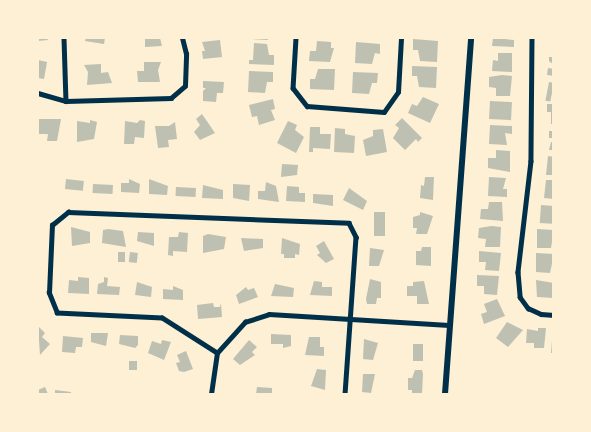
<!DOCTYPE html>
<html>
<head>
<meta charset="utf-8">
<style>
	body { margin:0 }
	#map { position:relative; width:591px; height:432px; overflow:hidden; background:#fdf0d5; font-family:Helvetica,sans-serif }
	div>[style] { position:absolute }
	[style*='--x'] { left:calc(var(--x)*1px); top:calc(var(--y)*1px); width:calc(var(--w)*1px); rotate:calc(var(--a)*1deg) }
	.building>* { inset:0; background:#bec0b2; transform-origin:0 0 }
	.minor>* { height:4.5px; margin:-2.25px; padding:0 2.25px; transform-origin:2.25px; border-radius:2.25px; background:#003049 }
	.tertiary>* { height:5.5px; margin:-2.75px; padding:0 2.75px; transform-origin:2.75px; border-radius:2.75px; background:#003049 }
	span { translate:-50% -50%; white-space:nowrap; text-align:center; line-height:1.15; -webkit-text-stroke:4px #fdf0d5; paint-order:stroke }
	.frame { position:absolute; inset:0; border:39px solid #fdf0d5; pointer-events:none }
</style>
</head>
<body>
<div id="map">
	<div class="building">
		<i style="clip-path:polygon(38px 38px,47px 38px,48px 40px,38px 41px)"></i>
		<i style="clip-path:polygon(86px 38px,105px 38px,104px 44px,85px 41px)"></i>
		<i style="clip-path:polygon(145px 38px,160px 38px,162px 46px,145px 47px)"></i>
		<i style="clip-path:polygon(251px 38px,268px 38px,268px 40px,251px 39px)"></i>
		<i style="clip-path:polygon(493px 38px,514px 40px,514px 47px,492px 46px)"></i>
		<i style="clip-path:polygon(413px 39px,438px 41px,437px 62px,420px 61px,418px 50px,413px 50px)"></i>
		<i style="clip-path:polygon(220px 40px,222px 57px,203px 59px,202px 51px,205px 51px,202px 42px)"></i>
		<i style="clip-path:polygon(317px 41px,331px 42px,331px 48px,334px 48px,330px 62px,309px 61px,310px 51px,316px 51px)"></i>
		<i style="clip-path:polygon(356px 42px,380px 44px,380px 54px,375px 53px,372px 64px,355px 63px)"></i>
		<i style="clip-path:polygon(254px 43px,267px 44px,269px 55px,274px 55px,274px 65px,249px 64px,249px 60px,253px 60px)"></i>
		<i style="clip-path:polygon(498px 53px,512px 53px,512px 72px,492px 71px,493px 60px,498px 61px)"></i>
		<i style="clip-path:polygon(549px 57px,554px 57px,554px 65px,549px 61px)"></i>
		<i style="clip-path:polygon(38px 60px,47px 62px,44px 79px,38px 78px)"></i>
		<i style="clip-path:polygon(144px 62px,161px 62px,158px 70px,160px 82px,138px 82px,137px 71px,144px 71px)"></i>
		<i style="clip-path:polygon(101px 64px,101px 73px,108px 72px,112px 83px,87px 85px,88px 72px,84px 65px)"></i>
		<i style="clip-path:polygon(412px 66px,437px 67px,436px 88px,419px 87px,417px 76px,412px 76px)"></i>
		<i style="clip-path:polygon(548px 68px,554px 69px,554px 76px,547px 75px)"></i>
		<i style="clip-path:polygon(318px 69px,335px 69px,334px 90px,310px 89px,310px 79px,315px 79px)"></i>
		<i style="clip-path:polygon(249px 71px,273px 72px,273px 82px,267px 82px,265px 93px,248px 92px)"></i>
		<i style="clip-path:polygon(353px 72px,378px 73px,377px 83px,372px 83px,369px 94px,352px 93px)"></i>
		<i style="clip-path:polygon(502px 75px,512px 76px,510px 96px,496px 96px,496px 88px,489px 87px,489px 77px)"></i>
		<i style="clip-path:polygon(203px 81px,224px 82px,223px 93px,217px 93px,216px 102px,203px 101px,203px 91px,206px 88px,203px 88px)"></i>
		<i style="left:549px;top:82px;width:5px;height:19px;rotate:11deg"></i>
		<i style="clip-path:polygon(423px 97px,439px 104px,430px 123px,408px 113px,412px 104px,417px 106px)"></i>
		<i style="clip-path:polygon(273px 99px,275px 109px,271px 110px,275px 120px,259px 125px,257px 116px,252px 117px,249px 105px)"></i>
		<i style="left:490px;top:101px;width:22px;height:18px;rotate:3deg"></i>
		<i style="clip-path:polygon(547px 104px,554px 104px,554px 124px,551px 124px,551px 112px,547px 112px)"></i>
		<i style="clip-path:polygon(202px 114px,215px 133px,200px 140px,194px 132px,200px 125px,196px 119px)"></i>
		<i style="clip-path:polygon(402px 118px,422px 138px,418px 142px,416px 139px,405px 150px,393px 138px,399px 128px,395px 125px)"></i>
		<i style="clip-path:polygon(38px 119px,61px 119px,57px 141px,47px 141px,48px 134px,38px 134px)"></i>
		<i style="clip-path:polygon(90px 120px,97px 122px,94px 139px,77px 142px,77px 121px,90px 123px)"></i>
		<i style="clip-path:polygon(140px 120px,145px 121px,144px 138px,135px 137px,134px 144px,124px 144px,125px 121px,137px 123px)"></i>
		<i style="clip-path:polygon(288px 121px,297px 125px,295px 130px,304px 137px,296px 153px,277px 143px)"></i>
		<i style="clip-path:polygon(175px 122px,177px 139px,168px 140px,169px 147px,158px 148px,155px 126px,169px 126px)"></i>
		<i style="clip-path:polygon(490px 125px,512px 126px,512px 134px,505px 133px,507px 145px,489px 144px)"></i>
		<i style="clip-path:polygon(310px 127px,320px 127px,320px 134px,331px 134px,330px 149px,313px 148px,313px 152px,309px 152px)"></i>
		<i style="clip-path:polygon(335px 128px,345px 129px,345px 134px,355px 136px,354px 153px,334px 152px)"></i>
		<i style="clip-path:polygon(383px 129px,387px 152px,366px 156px,363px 140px,373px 136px,373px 130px)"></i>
		<i style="left:549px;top:131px;width:5px;height:7px"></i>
		<i style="clip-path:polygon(551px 142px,554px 143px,554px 150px,549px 150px)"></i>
		<i style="clip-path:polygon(496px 150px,510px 151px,510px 172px,488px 168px,488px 158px,496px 158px)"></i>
		<i style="clip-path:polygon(548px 156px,554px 157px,554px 175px,546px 175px)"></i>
		<i style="clip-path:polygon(282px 164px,298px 165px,297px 175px,281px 177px)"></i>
		<i style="clip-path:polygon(425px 177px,434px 177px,433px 200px,420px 198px,421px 185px,424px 186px)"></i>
		<i style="clip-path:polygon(489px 177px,506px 178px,503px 189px,507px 189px,507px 197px,488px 196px)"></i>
		<i style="left:66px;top:179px;width:18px;height:10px;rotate:6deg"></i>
		<i style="clip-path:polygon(129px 179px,140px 184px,139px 193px,121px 192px,121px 183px,129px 183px)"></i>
		<i style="clip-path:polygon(149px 179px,168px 186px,167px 195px,149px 194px)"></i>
		<i style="clip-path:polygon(546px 180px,554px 180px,554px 199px,544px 198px)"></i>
		<i style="clip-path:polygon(266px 182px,276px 186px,279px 202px,258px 199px,258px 191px,265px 191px)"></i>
		<i style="left:93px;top:184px;width:20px;height:9px;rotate:3deg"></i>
		<i style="clip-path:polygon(233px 184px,250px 185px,249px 201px,233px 198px)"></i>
		<i style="clip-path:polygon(203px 185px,223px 190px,223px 199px,202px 198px)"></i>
		<i style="clip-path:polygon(287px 186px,299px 187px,299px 193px,305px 193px,305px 202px,286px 201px)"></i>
		<i style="left:176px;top:187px;width:20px;height:9px;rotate:3deg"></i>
		<i style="clip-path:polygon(349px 188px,367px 201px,363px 210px,343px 200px)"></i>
		<i style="clip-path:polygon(313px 194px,333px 195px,333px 206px,313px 203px)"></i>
		<i style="clip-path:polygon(489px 202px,502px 202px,503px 221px,480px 219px,481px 209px,488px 209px)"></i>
		<i style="left:541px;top:205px;width:13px;height:18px;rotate:4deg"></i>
		<i style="left:374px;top:212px;width:11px;height:24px"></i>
		<i style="clip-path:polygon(420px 212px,433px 216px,427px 234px,416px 234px,417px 228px,413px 228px,413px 217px,420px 215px)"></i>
		<i style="clip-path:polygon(491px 226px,501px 227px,500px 247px,485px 247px,486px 239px,478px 238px,479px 228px)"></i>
		<i style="clip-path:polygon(71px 227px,90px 232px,90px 243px,72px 246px)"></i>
		<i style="clip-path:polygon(108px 229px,123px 231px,126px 247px,102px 243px,103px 230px)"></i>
		<i style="clip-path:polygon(537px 229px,554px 230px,551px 248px,537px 248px)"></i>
		<i style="clip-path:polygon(138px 232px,154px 233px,154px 246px,137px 241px)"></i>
		<i style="clip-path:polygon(179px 232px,188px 233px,187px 252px,173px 251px,173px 256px,168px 255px,169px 237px,178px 237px)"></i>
		<i style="clip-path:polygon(208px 234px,226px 237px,224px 249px,203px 253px,203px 236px)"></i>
		<i style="clip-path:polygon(241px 238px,263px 239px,263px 248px,244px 251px)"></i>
		<i style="clip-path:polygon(282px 238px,300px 244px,299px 255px,295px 254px,295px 258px,284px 258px,284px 254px,281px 254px)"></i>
		<i style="clip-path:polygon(324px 241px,334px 259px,326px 263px,317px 255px,320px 253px,316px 246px)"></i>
		<i style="clip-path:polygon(422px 247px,431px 247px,431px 266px,416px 265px,416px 251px,421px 251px)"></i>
		<i style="clip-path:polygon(370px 248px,384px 250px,379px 266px,369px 266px)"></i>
		<i style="clip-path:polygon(479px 251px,501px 253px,499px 271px,485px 270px,486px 262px,479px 262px)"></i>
		<i style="left:118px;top:252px;width:7px;height:10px"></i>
		<i style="left:130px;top:252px;width:8px;height:10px;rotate:7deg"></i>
		<i style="clip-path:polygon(536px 253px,554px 254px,550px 273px,536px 272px)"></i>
		<i style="clip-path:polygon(477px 275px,499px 276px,497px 295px,484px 294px,484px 286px,477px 286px)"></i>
		<i style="clip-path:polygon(78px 277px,89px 278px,89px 294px,68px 293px,69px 280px,78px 281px)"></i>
		<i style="clip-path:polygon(104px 277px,108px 278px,107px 286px,120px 287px,119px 295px,97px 294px,98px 284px,104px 282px)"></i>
		<i style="clip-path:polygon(370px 279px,381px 282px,381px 298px,377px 298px,376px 304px,367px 304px,366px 299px)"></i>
		<i style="clip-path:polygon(536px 280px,554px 283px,554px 298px,537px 297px)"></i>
		<i style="clip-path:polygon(314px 281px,322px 282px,322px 287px,332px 287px,332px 296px,310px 295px)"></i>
		<i style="clip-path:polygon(424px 281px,429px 304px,417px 304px,417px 296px,407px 296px,407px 286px,413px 286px,413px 282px)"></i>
		<i style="clip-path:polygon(137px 282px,152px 287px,151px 297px,135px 295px)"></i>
		<i style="clip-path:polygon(275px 284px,294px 288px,293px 297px,271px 296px)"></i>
		<i style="clip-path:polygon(173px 286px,183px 290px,183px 300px,163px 299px,163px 289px,173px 290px)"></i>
		<i style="clip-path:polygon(246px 287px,248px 290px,254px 288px,258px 297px,239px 304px,236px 295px)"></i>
		<i style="clip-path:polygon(497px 299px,505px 316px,484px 324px,481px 314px,487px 312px,484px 304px)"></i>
		<i style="clip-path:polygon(213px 303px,214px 307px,220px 307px,221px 303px,222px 317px,198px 319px,197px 305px)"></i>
		<i style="clip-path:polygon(507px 322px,523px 330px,508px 347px,496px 338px)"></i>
		<i style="clip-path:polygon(38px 326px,45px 333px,42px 337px,50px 344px,40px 355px)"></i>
		<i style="clip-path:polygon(538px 328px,546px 328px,544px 348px,534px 348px,534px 343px,526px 343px,527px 329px,538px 331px)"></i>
		<i style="clip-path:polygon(91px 333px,108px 333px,106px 346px,91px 342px)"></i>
		<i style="clip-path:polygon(271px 334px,291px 335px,291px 346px,283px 348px,283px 344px,271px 344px)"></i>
		<i style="clip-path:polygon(120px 335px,138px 336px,138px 345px,135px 348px,119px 344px)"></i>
		<i style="clip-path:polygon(63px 336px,83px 338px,82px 347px,76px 347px,75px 353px,62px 352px)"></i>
		<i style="clip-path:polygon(309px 337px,320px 337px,320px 347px,324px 347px,324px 356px,305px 355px)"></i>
		<i style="clip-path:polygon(364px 339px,378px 343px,373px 360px,363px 359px)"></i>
		<i style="clip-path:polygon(162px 340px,171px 342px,164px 360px,148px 353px,152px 341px,161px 344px)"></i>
		<i style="clip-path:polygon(249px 340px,257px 347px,252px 352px,255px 355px,240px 365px,233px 359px)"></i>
		<i style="clip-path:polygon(552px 340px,554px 340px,554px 353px,551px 353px)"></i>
		<i style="left:413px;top:344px;width:10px;height:17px"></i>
		<i style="clip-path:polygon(186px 351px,193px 369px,184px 372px,179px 371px,176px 363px,180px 362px,177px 355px)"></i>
		<i style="left:129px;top:361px;width:8px;height:9px"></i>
		<i style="clip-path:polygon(317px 369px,326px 370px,325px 390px,311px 386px)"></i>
		<i style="clip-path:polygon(415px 370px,422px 370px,423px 374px,422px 394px,412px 394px,412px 390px,408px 390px,408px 378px,412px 378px)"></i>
		<i style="clip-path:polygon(363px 374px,375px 374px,371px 393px,362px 392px)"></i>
		<i style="clip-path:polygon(45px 387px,48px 394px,38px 394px,38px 390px)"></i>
		<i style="clip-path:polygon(257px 387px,272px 388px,272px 394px,256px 394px)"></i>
		<i style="clip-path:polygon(55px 390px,71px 392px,71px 394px,55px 394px)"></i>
	</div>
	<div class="minor">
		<i style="--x:64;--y:38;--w:63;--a:88.2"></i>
		<i style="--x:296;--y:38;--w:50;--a:93.4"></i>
		<i style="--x:293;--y:88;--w:23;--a:52"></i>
		<i style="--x:307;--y:106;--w:77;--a:4.5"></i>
		<i style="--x:384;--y:112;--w:24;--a:-55"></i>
		<i style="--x:398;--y:92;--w:54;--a:-86.8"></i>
		<i style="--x:532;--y:38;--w:123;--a:90.5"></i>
		<i style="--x:531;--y:161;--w:112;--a:96.7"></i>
		<i style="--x:518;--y:272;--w:25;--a:85"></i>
		<i style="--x:520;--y:297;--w:14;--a:54"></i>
		<i style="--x:528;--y:308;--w:14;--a:25"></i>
		<i style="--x:541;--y:314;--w:13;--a:4"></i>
		<i style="--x:38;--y:93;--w:29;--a:16"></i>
		<i style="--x:66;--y:101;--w:105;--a:-1.6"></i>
		<i style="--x:171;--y:98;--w:18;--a:-41"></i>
		<i style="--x:185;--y:86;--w:32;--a:-88"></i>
		<i style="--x:186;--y:54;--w:16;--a:-104"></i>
		<i style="--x:217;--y:353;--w:65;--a:-147.5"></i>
		<i style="--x:162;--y:318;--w:105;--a:-177.3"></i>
		<i style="--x:57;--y:313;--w:22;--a:-112"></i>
		<i style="--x:49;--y:293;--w:68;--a:-87.5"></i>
		<i style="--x:52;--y:225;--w:21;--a:-39"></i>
		<i style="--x:68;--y:212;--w:281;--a:2.2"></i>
		<i style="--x:349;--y:223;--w:16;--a:63"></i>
		<i style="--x:356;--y:237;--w:157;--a:94"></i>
		<i style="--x:217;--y:353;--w:42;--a:-47.9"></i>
		<i style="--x:245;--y:322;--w:25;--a:-18"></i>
		<i style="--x:269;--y:314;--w:180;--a:3.5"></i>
		<i style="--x:211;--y:394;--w:41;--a:-81.7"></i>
	</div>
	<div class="tertiary">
		<i style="--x:445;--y:394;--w:357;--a:-85.8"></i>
	</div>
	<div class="frame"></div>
</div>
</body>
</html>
